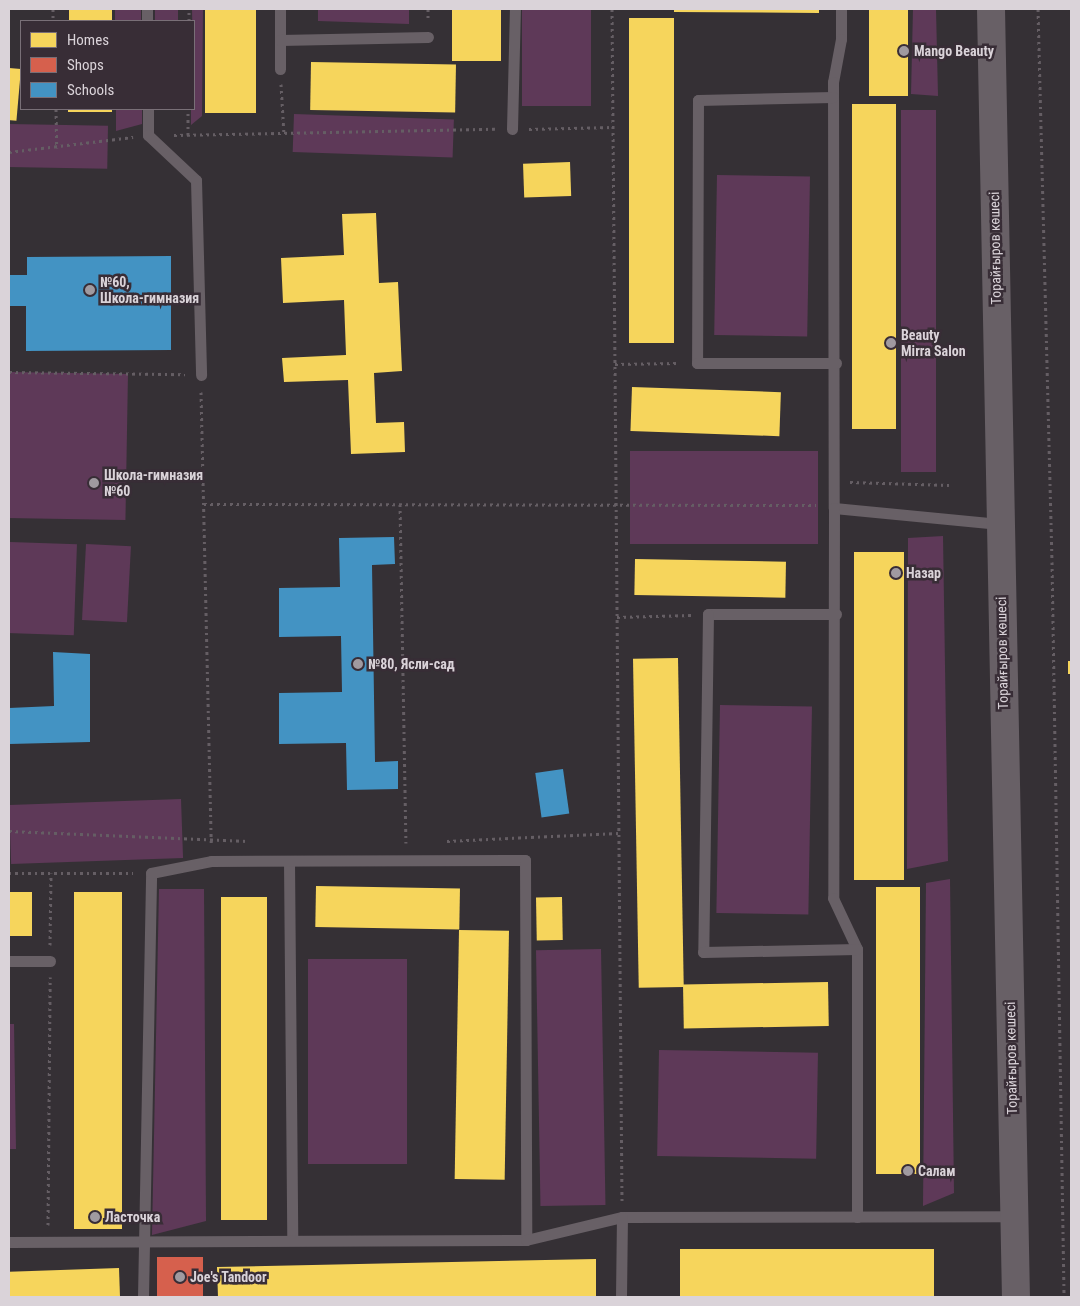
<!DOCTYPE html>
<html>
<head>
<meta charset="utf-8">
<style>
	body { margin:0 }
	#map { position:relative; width:1080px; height:1306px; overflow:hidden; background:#353035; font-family:"Roboto Condensed",sans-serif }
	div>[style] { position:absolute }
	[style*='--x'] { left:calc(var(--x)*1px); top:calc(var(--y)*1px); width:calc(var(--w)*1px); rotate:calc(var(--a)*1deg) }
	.green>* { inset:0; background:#5e3958; transform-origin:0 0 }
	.homes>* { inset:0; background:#f6d55c; transform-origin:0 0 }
	.shops>* { inset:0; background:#d6604d; transform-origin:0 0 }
	.schools>* { inset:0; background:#4393c3; transform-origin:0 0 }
	.path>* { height:3px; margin-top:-1.5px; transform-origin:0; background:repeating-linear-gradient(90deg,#655e64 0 2.5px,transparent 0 6.5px) }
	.service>* { height:11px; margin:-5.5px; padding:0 5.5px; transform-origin:5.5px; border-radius:5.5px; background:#686066 }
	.tertiary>* { height:28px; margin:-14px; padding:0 14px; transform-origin:14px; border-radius:14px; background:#686066 }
	.dots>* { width:14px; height:14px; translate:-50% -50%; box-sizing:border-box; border:2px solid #382d36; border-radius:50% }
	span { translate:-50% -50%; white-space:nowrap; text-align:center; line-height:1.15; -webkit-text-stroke:5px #382d36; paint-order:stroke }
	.poi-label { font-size:14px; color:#dad3d9; font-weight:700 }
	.left { translate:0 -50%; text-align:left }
	.street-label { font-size:14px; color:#dad3d9 }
	.frame { position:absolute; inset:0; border:10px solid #dad3d9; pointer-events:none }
	.legend { position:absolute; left:20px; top:20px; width:175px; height:90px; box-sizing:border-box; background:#382d36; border:1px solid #796f77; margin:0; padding:6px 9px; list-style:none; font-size:15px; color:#dad3d9 }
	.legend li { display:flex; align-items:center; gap:10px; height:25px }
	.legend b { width:25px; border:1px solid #796f77 }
</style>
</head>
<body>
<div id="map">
	<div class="green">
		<i style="left:115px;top:9px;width:26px;height:12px"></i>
		<i style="left:155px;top:9px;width:23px;height:12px"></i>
		<i style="clip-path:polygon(192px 9px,203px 9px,202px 116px,191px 125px,191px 109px,194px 109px)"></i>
		<i style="clip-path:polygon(318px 9px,409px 9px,409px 24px,318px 21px)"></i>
		<i style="left:522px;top:9px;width:69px;height:97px"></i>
		<i style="clip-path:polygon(913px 9px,936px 9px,938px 96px,911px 94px)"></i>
		<i style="clip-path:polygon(116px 109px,142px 109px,142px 124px,116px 131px)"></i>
		<i style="left:901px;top:110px;width:35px;height:362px"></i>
		<i style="left:294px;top:114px;width:160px;height:38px;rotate:2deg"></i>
		<i style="left:9px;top:124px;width:99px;height:43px;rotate:1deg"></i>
		<i style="left:717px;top:175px;width:93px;height:160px;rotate:1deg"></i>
		<i style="left:9px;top:372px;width:119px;height:146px;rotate:1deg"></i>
		<i style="left:630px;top:451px;width:188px;height:93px"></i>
		<i style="clip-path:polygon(943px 536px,948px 861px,907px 869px,908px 538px)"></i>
		<i style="left:10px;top:542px;width:67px;height:91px;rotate:2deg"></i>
		<i style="left:86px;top:544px;width:45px;height:76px;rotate:3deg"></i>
		<i style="left:720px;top:705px;width:92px;height:208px;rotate:1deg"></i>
		<i style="left:181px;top:799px;width:59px;height:172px;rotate:88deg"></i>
		<i style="clip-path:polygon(950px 879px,954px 1193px,923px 1206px,926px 883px)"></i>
		<i style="clip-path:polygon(159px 889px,204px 889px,206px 1221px,152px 1235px)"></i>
		<i style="left:601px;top:949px;width:256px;height:65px;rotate:89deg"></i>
		<i style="left:308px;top:959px;width:99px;height:205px"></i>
		<i style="clip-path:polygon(9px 1024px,14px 1024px,16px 1149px,9px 1149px)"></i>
		<i style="left:659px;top:1050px;width:159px;height:106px;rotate:1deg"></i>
	</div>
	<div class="homes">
		<i style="left:69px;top:9px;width:43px;height:12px"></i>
		<i style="left:205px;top:9px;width:51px;height:104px"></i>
		<i style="left:452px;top:9px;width:49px;height:52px"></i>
		<i style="clip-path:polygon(674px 9px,819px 9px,819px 13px,674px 12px)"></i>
		<i style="left:869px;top:9px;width:39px;height:87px"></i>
		<i style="left:629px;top:18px;width:45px;height:325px"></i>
		<i style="left:311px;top:62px;width:145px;height:48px;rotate:1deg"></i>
		<i style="left:9px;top:68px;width:12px;height:52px;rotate:5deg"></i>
		<i style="left:852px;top:104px;width:44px;height:325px"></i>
		<i style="left:68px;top:109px;width:44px;height:3px"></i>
		<i style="left:570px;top:162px;width:34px;height:47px;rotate:88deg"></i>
		<i style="clip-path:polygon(376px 213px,379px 283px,398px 282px,402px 371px,374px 373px,376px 423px,404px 422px,405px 452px,351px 454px,348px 380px,284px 382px,282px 358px,346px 355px,344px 300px,283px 303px,281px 258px,344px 255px,342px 214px)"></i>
		<i style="left:632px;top:387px;width:149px;height:44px;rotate:2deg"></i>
		<i style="left:854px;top:552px;width:50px;height:328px"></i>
		<i style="left:635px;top:559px;width:151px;height:36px;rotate:1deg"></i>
		<i style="left:678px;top:658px;width:329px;height:45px;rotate:89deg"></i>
		<i style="left:1068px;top:661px;width:3px;height:13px"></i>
		<i style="left:316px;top:886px;width:144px;height:41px;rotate:1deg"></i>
		<i style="left:876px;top:887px;width:44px;height:287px"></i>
		<i style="left:9px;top:892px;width:23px;height:44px"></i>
		<i style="left:74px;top:892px;width:48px;height:337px"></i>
		<i style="left:221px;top:897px;width:46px;height:323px"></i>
		<i style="left:562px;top:897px;width:43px;height:26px;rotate:89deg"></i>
		<i style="left:459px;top:930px;width:50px;height:249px;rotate:1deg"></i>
		<i style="left:828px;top:982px;width:44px;height:145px;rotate:89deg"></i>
		<i style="left:680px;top:1249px;width:254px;height:48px"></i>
		<i style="clip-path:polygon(596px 1259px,596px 1297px,218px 1297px,217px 1267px)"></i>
		<i style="left:119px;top:1268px;width:29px;height:110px;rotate:88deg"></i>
	</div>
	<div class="shops">
		<i style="left:157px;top:1257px;width:46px;height:40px"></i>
	</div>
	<div class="schools">
		<i style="clip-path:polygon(171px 256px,171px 350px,26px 351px,26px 306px,9px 306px,9px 275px,27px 275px,27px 257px)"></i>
		<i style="clip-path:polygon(394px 537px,395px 564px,372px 565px,375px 762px,398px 761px,398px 789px,347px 790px,346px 743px,279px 744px,279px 693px,342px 692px,341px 636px,279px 637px,279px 588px,340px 587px,339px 538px)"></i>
		<i style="clip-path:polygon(53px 652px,90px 654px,90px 742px,9px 744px,9px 708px,54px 706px)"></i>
		<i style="left:563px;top:769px;width:45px;height:28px;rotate:82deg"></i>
	</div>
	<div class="path">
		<i style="--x:53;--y:9;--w:12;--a:90"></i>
		<i style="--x:428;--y:9;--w:12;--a:90"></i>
		<i style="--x:612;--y:9;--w:1193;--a:89.52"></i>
		<i style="--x:1038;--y:9;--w:553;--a:88.55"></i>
		<i style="--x:1052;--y:562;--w:735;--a:89.06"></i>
		<i style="--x:189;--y:21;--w:12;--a:-90"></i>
		<i style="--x:281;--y:84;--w:50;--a:86.6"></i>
		<i style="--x:56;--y:109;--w:39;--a:89"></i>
		<i style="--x:529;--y:129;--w:84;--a:-1.4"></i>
		<i style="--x:174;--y:135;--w:321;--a:-1.1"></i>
		<i style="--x:188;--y:135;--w:26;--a:-90"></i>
		<i style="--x:9;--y:152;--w:125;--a:-6.9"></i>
		<i style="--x:615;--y:364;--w:64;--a:-0.9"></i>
		<i style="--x:9;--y:372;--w:176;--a:0.7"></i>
		<i style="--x:201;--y:392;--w:451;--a:88.7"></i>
		<i style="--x:850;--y:482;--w:99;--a:1.7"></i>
		<i style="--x:204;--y:504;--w:612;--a:0.09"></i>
		<i style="--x:400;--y:504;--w:339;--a:89"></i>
		<i style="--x:617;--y:617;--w:75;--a:-1.5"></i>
		<i style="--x:9;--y:831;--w:239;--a:2.4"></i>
		<i style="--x:447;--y:841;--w:172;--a:-2.7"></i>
		<i style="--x:9;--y:873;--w:124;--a:0"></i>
		<i style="--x:50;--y:945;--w:72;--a:-89.2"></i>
		<i style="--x:48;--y:1225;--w:248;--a:-89.5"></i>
	</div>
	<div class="service">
		<i style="--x:147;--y:9;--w:12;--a:90"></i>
		<i style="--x:280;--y:9;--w:60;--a:90"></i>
		<i style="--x:841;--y:9;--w:30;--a:90"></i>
		<i style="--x:841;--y:39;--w:44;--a:100.5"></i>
		<i style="--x:833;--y:82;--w:426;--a:89.9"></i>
		<i style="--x:834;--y:508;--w:166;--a:5.5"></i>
		<i style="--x:280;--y:40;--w:148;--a:-1.2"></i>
		<i style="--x:833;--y:97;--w:135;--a:178.7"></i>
		<i style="--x:698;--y:100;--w:263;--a:90.2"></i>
		<i style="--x:697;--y:363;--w:139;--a:0"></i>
		<i style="--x:148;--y:109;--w:26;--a:90"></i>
		<i style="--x:148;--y:135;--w:66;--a:43.2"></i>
		<i style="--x:196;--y:180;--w:195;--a:88.5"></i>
		<i style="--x:512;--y:129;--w:120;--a:-88.6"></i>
		<i style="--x:834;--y:508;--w:390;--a:90.1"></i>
		<i style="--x:833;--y:898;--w:56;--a:64.8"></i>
		<i style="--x:857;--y:949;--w:268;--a:90"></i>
		<i style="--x:836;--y:614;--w:128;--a:180"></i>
		<i style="--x:708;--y:614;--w:338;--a:90.8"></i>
		<i style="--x:703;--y:952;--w:154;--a:-1.1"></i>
		<i style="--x:289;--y:861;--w:378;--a:89.5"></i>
		<i style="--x:9;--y:961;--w:41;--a:0"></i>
		<i style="--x:9;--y:1242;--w:517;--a:-0.22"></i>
		<i style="--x:143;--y:1297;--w:424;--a:-88.9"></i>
		<i style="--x:151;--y:873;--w:61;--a:-11.3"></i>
		<i style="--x:211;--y:861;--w:314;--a:-0.2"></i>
		<i style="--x:525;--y:860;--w:380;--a:89.8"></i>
		<i style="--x:526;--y:1240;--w:99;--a:-13.5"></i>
		<i style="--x:622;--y:1217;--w:392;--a:-0.1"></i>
		<i style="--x:621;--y:1297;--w:80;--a:-89.3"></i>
	</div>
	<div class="tertiary">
		<i style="--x:991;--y:9;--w:1288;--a:88.89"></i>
	</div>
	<div class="dots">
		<i style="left:904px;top:51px;background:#a09aa0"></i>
		<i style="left:90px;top:290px;background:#a09aa0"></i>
		<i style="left:891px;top:343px;background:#a09aa0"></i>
		<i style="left:94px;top:483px;background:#a09aa0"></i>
		<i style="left:896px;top:573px;background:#a09aa0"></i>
		<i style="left:358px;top:664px;background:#a09aa0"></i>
		<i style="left:908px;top:1171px;background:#a09aa0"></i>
		<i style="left:95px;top:1217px;background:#a09aa0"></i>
		<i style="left:180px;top:1277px;background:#a09aa0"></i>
	</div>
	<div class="poi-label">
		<span class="left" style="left:914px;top:51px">Mango Beauty</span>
		<span class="left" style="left:100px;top:290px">№60,<br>Школа-гимназия</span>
		<span class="left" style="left:901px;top:343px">Beauty<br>Mirra Salon</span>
		<span class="left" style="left:104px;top:483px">Школа-гимназия<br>№60</span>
		<span class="left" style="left:906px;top:573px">Назар</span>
		<span class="left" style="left:368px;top:664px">№80, Ясли-сад</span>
		<span class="left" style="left:918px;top:1171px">Салам</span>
		<span class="left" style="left:105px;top:1217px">Ласточка</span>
		<span class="left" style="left:190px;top:1277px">Joe's Tandoor</span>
	</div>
	<div class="street-label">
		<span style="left:995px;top:248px;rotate:-91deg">Торайғыров көшесі</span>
		<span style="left:1002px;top:653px;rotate:-91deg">Торайғыров көшесі</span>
		<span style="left:1011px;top:1058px;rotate:-91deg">Торайғыров көшесі</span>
	</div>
	<div class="frame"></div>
	<ul class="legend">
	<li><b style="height:14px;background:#f6d55c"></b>Homes</li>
	<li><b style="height:14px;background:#d6604d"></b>Shops</li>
	<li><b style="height:14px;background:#4393c3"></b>Schools</li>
	</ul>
</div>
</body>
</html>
